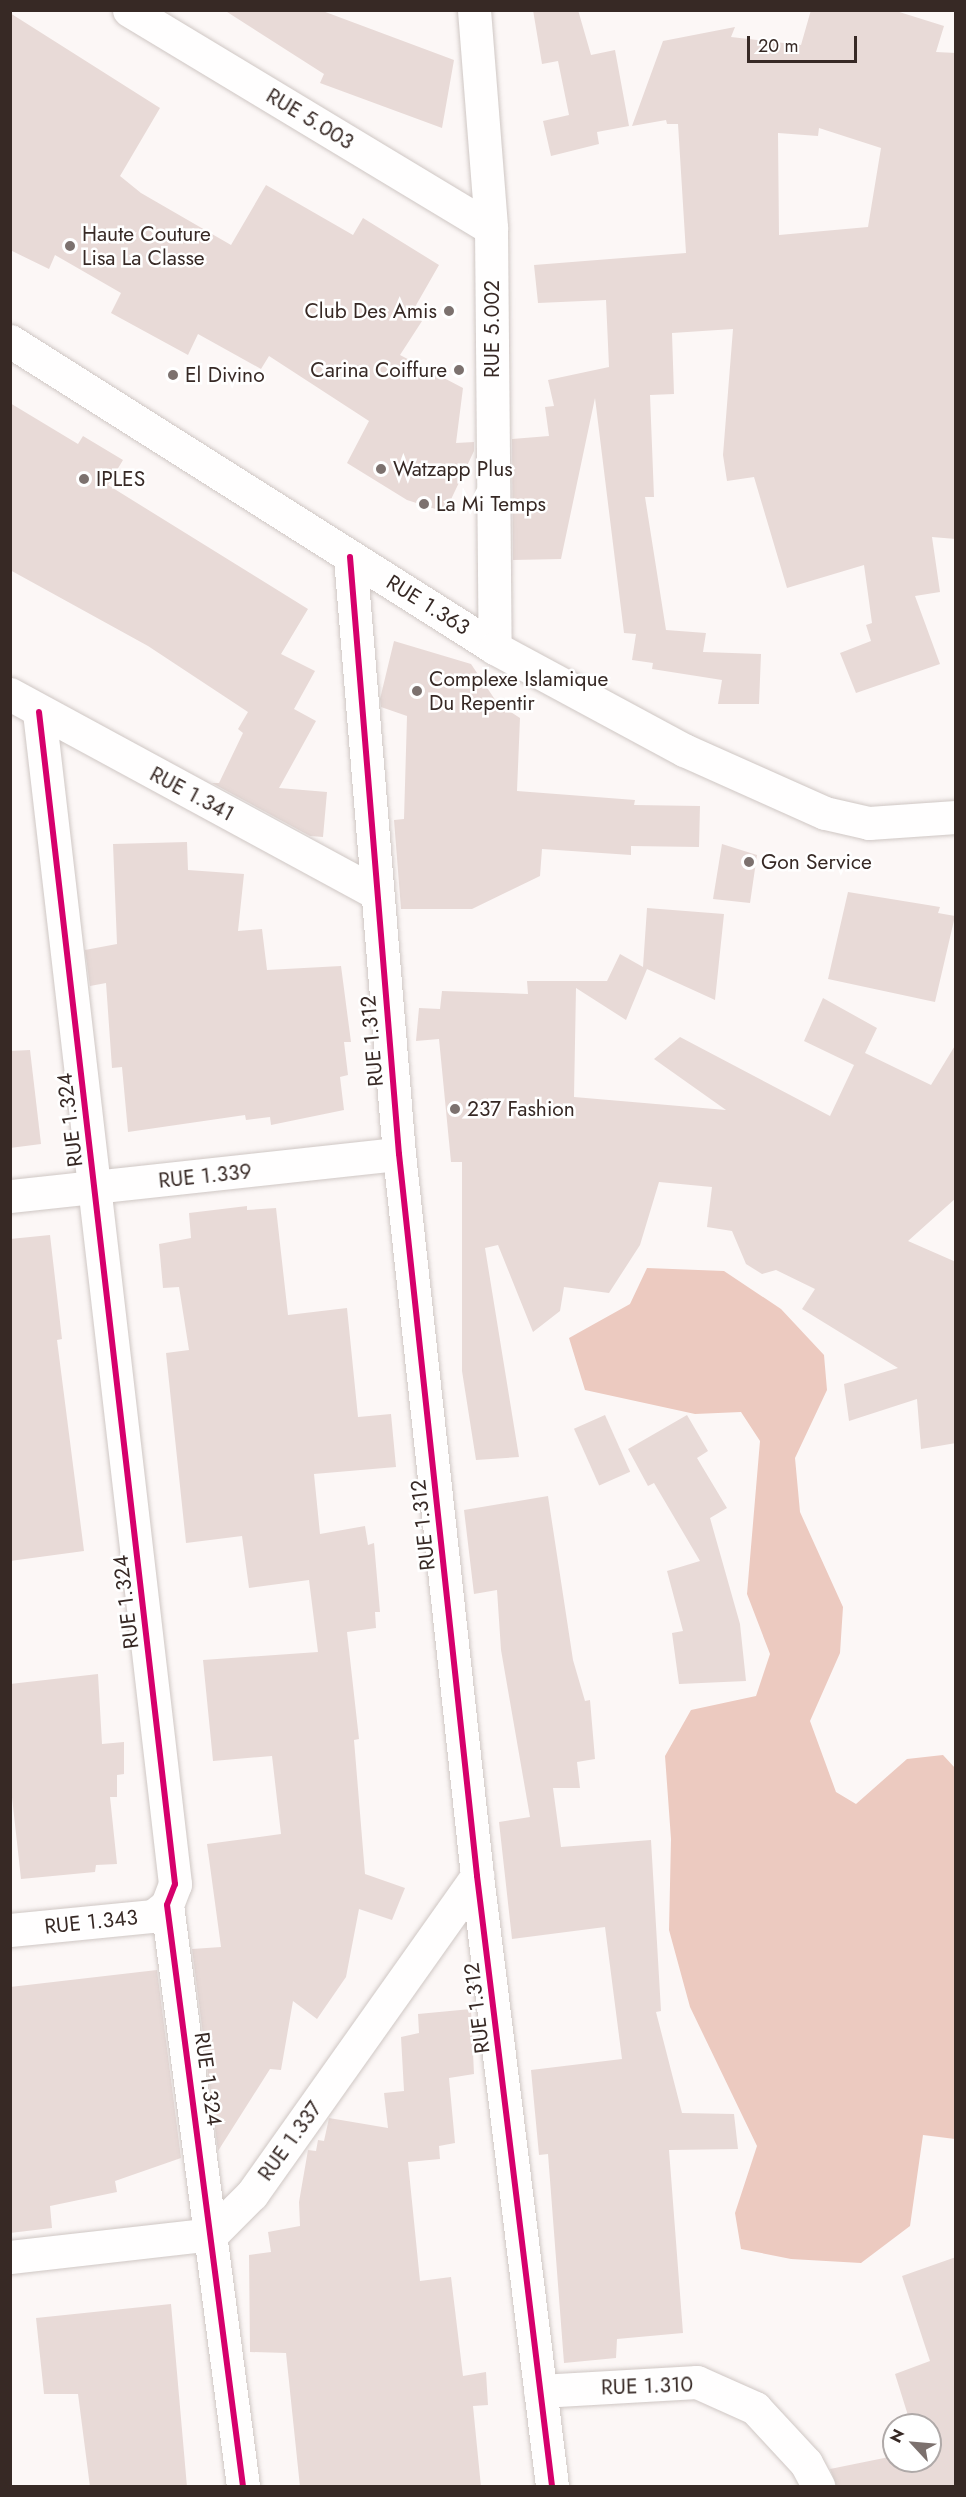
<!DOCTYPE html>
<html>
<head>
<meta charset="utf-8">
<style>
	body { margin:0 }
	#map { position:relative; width:966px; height:2497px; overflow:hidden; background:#fcf7f6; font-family:Jost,sans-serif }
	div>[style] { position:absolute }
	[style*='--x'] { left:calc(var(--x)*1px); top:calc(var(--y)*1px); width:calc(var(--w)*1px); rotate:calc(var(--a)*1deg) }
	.forest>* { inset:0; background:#eccac0 }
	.building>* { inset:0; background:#e8dad7; transform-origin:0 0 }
	.roads { filter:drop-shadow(0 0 2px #cfc7c4) drop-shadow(0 0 2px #cfc7c4) }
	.minor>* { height:33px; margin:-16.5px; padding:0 16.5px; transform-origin:16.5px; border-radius:16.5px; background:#fffefe }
	.secondary>* { height:33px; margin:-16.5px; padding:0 16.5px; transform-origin:16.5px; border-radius:16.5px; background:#fffefe }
	.cycleway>* { height:6px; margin:-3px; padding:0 3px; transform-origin:3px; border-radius:3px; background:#d6006c }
	.dots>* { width:16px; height:16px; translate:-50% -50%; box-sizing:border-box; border:3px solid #fff; border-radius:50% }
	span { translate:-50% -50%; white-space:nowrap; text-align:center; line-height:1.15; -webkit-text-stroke:5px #fff; paint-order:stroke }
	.street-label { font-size:21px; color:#372925 }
	.poi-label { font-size:21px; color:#372925 }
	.left { translate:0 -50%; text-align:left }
	.right { translate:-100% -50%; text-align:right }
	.frame { position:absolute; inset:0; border:12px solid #372925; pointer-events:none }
	.north { position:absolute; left:882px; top:2413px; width:60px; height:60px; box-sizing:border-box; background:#fff; border:2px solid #afa9a8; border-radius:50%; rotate:296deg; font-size:16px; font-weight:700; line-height:24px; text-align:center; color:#372925 }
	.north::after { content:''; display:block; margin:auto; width:21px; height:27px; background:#7c716e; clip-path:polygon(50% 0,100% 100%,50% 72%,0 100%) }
	.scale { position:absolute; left:747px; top:36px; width:110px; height:27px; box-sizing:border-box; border:3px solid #372925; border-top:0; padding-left:8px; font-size:18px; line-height:21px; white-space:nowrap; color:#372925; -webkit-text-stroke:4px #fff; paint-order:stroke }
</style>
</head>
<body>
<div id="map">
	<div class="forest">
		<i style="clip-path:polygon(647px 1268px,724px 1271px,781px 1309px,824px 1355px,827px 1390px,795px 1458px,800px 1512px,843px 1607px,840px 1653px,810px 1721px,836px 1792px,856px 1804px,907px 1759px,943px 1755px,955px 1768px,955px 2139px,923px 2135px,910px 2226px,861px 2263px,791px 2259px,741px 2249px,735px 2213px,757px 2146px,690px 2007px,669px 1930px,671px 1839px,665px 1756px,691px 1710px,756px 1696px,770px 1654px,747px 1594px,760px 1441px,741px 1412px,695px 1414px,585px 1390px,569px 1338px,630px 1304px)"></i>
	</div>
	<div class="building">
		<i style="clip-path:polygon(224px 10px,320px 10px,454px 60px,442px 128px,320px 83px,324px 74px)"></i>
		<i style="clip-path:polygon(533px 10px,578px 10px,591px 55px,615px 50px,629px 126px,597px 132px,599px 144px,551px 156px,543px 121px,569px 115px,558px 61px,542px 64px)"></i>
		<i style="clip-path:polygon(evenodd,811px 10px,893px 10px,944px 26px,936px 52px,956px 53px,956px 539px,932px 537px,940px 592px,915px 596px,940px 664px,856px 693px,840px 653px,871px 641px,866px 625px,872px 623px,864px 565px,787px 588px,754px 477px,727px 481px,723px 455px,733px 329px,672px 333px,674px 394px,650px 395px,654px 497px,645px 497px,666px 630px,706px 633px,703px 652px,761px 654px,759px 704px,718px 704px,722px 680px,652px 669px,653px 663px,632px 660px,636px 634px,624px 633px,595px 398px,561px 559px,513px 560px,512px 439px,549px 436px,545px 407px,554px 406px,548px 380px,609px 367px,606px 300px,538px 303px,534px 265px,686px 253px,678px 124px,667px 124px,666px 120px,632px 126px,663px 41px,735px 27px,731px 37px,801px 45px,811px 10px,819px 128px,881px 148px,868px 227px,779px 235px,778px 133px,818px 136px,819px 128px)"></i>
		<i style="clip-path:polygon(10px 13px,160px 108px,120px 176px,141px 193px,231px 245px,266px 185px,353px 235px,363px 218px,439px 265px,411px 314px,422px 321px,400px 355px,463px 388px,456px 443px,474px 442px,474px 451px,445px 512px,407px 500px,347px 463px,369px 421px,269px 356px,261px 369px,198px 334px,188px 355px,111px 313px,121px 293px,55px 255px,49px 269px,10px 250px)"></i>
		<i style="clip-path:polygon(10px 403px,78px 444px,83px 436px,123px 460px,108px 485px,308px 609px,281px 654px,315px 671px,294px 709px,316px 721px,279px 788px,327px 792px,323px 837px,310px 836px,212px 783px,219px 783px,243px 733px,238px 729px,248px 712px,148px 646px,10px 570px)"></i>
		<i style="clip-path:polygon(394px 641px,471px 664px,498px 704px,520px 718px,517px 791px,635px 800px,634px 805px,700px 806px,699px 847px,631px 846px,631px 855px,542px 849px,540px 876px,472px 909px,401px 909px,394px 820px,404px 819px,407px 716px,381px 707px,380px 699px)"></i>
		<i style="clip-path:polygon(187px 842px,188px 870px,244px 874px,238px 931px,262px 929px,267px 970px,341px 966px,351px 1042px,344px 1042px,348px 1075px,340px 1077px,344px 1110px,271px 1125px,270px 1117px,246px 1120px,245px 1115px,128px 1132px,122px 1067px,112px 1068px,106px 983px,90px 986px,85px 950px,117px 944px,113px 844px)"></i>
		<i style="clip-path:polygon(722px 844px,757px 855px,750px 903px,713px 899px)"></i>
		<i style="clip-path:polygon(848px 892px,940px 907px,938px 913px,955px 916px,935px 1002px,828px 979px)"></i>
		<i style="clip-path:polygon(647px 908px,724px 914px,715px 1000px,647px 969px,626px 1020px,576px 988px,574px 1097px,726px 1110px,654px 1059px,680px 1037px,830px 1116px,854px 1065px,804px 1041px,823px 998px,877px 1028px,865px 1053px,931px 1085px,956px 1044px,956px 1198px,908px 1241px,956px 1262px,956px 1443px,921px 1449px,917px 1399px,849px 1421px,844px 1384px,898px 1368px,802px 1309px,815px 1289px,776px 1270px,762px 1274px,746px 1264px,732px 1231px,707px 1227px,712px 1187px,659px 1182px,640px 1245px,609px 1293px,564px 1287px,560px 1311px,533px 1332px,498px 1245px,485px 1248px,519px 1457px,476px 1460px,462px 1371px,462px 1162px,451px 1162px,439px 1039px,416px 1041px,419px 1008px,440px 1009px,442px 991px,528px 994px,527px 981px,607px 981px,620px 954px,643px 967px)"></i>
		<i style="clip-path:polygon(30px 1050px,41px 1144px,10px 1148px,10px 1051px)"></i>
		<i style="clip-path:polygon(247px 1206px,247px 1210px,276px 1208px,288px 1315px,347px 1308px,358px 1417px,391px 1414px,396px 1467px,314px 1474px,320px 1534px,365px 1526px,368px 1545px,374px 1543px,380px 1612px,375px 1612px,376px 1628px,347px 1632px,359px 1739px,354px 1740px,365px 1874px,405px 1888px,392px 1920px,359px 1909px,346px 1977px,317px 2019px,293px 2001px,281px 2070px,270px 2069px,218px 2151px,192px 1949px,221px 1947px,207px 1844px,281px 1834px,272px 1756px,213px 1761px,203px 1660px,318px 1652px,309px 1580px,249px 1588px,242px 1536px,186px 1543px,166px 1353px,189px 1350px,179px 1287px,163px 1288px,159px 1244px,191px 1238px,189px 1213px)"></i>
		<i style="clip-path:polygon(50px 1235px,62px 1339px,57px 1340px,84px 1551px,10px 1561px,10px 1239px)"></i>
		<i style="left:605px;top:1415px;width:62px;height:34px;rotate:66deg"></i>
		<i style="clip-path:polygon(687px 1415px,708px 1451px,697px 1458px,727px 1508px,710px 1518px,740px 1624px,746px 1681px,679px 1684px,672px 1633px,683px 1631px,667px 1571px,700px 1561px,654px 1483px,648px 1486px,628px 1449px)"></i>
		<i style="clip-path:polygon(548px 1496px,573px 1660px,585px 1701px,590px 1700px,595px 1759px,577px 1762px,580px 1788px,553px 1788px,561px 1847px,651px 1840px,661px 2011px,656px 2012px,682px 2113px,734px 2114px,738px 2149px,669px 2150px,683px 2333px,617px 2339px,616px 2358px,564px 2363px,548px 2154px,539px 2155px,531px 2070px,622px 2059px,605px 1927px,512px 1939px,499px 1822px,530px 1817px,501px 1650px,497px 1590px,474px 1594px,464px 1510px)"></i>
		<i style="clip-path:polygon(98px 1674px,102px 1744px,124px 1742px,124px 1774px,117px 1775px,117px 1797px,110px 1797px,117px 1864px,96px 1865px,95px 1872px,21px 1879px,10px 1779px,10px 1684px)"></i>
		<i style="clip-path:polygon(157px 1970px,181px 2158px,115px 2181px,117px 2192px,50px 2206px,52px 2228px,10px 2233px,10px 1987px)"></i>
		<i style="clip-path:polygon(471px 2009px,474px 2074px,449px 2078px,455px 2143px,439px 2146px,440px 2159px,408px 2162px,420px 2281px,451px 2277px,463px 2376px,486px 2372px,488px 2405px,473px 2406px,481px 2487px,300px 2487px,286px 2353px,250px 2352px,249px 2255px,271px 2252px,268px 2232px,300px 2226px,299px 2202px,308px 2150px,316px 2151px,318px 2140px,324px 2141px,329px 2118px,388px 2128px,384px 2093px,404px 2091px,401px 2037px,419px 2033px,418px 2014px)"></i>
		<i style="clip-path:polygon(956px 2257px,956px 2487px,837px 2487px,830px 2469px,894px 2456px,894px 2461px,930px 2461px,930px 2425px,911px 2425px,895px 2374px,930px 2361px,902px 2276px)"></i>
		<i style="clip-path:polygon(171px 2304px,187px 2487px,90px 2487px,78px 2394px,44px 2394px,36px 2318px)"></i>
	</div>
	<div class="roads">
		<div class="minor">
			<i style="--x:129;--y:10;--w:423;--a:31.1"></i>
			<i style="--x:474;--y:10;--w:219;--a:85.5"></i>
			<i style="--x:491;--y:228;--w:420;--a:89.5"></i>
			<i style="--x:350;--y:557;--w:599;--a:85.31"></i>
			<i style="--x:399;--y:1154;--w:726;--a:83.83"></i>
			<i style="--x:477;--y:1876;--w:615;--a:82.99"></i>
			<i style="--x:10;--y:694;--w:414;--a:28.5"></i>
			<i style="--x:39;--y:712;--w:1180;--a:83.38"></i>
			<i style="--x:175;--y:1884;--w:22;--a:111"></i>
			<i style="--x:167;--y:1905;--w:586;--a:82.55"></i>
			<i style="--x:10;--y:1196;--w:391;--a:-6.2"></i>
			<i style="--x:10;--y:1930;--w:144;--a:-5.6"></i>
			<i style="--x:153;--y:1916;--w:18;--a:-38"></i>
			<i style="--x:10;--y:2257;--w:203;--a:-6.5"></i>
			<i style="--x:212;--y:2234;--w:57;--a:-45"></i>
			<i style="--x:252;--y:2194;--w:390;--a:-54.7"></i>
			<i style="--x:540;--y:2391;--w:157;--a:-3.3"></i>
			<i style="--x:697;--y:2382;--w:64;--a:24.1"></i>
			<i style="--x:755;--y:2408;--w:75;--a:47.2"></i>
			<i style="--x:806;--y:2463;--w:26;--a:62"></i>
		</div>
		<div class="secondary">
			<i style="--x:10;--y:341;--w:574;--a:32.33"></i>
			<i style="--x:495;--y:648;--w:215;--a:28.4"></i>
			<i style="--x:684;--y:750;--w:154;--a:24.1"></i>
			<i style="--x:825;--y:813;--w:45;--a:12.8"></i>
			<i style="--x:869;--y:823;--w:87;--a:-3.9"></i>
		</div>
	</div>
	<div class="cycleway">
		<i style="--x:350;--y:557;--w:599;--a:85.31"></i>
		<i style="--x:399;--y:1154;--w:726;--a:83.83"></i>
		<i style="--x:477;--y:1876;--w:615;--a:82.99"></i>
		<i style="--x:39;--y:712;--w:1180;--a:83.38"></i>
		<i style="--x:175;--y:1884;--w:22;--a:111"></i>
		<i style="--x:167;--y:1905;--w:586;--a:82.55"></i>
	</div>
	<div class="dots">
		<i style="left:70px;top:246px;background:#7c716e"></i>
		<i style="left:449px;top:311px;background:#7c716e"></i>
		<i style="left:459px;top:370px;background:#7c716e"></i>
		<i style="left:173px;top:375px;background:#7c716e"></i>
		<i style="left:381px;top:469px;background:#7c716e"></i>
		<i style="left:84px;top:479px;background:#7c716e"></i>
		<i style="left:424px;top:504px;background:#7c716e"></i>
		<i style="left:417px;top:691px;background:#7c716e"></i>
		<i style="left:749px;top:862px;background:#7c716e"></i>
		<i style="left:455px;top:1109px;background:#7c716e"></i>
	</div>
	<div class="street-label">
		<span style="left:310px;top:119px;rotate:31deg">RUE 5.003</span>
		<span style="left:492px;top:329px;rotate:-90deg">RUE 5.002</span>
		<span style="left:428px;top:605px;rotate:32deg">RUE 1.363</span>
		<span style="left:192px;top:794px;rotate:28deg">RUE 1.341</span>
		<span style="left:372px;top:1041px;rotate:-95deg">RUE 1.312</span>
		<span style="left:70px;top:1120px;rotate:-97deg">RUE 1.324</span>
		<span style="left:205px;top:1176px;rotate:-6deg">RUE 1.339</span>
		<span style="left:423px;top:1525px;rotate:-96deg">RUE 1.312</span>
		<span style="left:126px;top:1602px;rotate:-97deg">RUE 1.324</span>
		<span style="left:91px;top:1922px;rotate:-6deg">RUE 1.343</span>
		<span style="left:477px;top:2008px;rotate:-97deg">RUE 1.312</span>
		<span style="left:208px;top:2079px;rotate:82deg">RUE 1.324</span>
		<span style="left:290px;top:2141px;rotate:-54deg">RUE 1.337</span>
		<span style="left:647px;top:2386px;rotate:-2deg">RUE 1.310</span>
	</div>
	<div class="poi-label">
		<span class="left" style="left:82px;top:246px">Haute Couture<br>Lisa La Classe</span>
		<span class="right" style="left:437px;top:311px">Club Des Amis</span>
		<span class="right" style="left:447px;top:370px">Carina Coiffure</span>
		<span class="left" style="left:185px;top:375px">El Divino</span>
		<span class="left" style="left:393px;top:469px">Watzapp Plus</span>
		<span class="left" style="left:96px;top:479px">IPLES</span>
		<span class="left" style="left:436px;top:504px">La Mi Temps</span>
		<span class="left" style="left:429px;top:691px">Complexe Islamique<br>Du Repentir</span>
		<span class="left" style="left:761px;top:862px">Gon Service</span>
		<span class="left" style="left:467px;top:1109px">237 Fashion</span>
	</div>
	<div class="frame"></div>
	<div class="north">N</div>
	<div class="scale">20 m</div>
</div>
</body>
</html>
